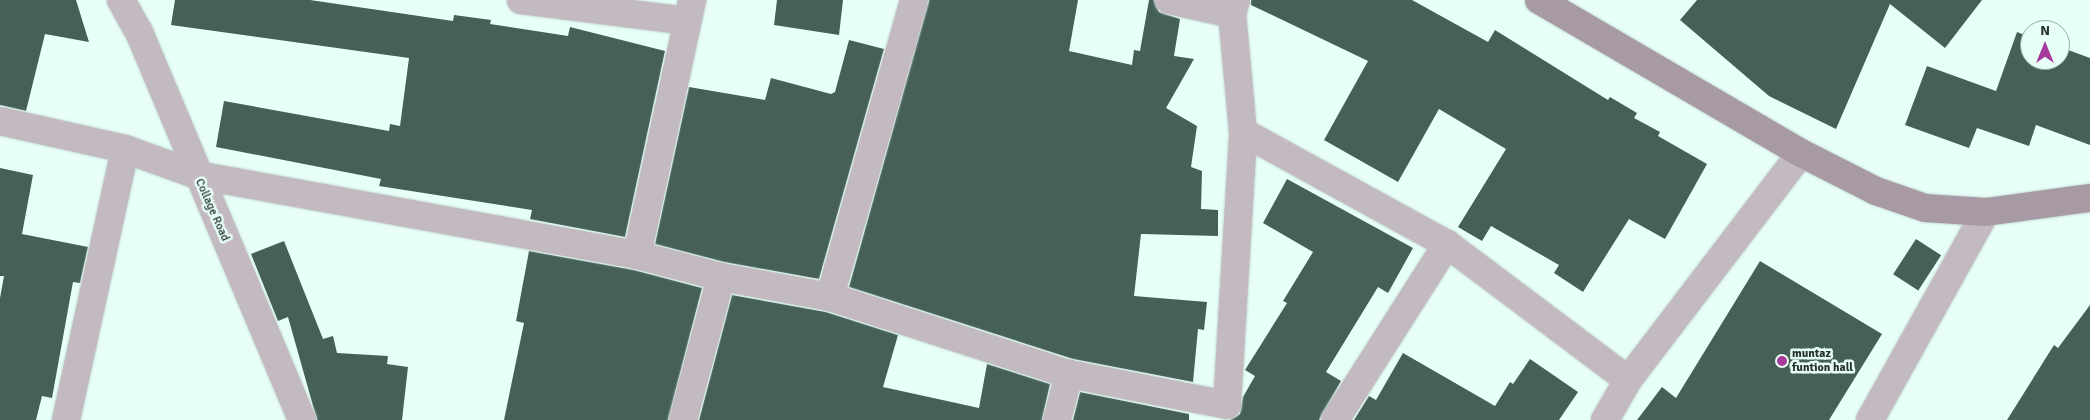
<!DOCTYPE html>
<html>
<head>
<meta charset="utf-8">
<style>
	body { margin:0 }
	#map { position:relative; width:2090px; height:420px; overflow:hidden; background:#e8fff8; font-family:Signika,sans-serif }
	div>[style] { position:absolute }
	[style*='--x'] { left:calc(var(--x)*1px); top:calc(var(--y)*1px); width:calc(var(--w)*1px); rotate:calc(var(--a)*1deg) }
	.building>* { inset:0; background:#466058; transform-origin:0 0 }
	.roads { filter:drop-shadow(0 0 1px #c5dad4) drop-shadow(0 0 1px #c5dad4) }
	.street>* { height:28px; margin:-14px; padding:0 14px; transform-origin:14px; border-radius:14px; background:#c3b9c1 }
	.secondary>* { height:28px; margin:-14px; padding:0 14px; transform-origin:14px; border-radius:14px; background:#a89aa5 }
	.dots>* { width:14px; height:14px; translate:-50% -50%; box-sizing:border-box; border:2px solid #e8fff8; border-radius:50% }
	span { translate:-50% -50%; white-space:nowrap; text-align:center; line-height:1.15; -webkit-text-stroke:5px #e8fff8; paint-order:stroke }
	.street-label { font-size:12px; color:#26312e }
	.poi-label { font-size:12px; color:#26312e; font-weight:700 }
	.left { translate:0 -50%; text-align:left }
	.north { position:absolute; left:2020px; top:20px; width:50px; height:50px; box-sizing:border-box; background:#e8fff8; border:1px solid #9aada7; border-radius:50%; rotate:0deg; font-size:14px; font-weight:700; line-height:20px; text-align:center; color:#26312e }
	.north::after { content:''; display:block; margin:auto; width:18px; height:22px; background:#a73b9b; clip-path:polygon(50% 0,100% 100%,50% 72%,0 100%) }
</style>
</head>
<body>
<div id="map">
	<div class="building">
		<i style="clip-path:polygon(0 0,76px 0,89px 42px,45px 34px,26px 111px,0 105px)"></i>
		<i style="clip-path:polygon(175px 0,310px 0,453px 21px,454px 15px,491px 20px,490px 24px,568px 36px,570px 27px,665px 51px,625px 237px,535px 220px,530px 219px,532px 210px,379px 186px,381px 179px,216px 147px,224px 101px,389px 131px,390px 124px,400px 126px,409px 58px,171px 25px)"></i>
		<i style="clip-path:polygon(777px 0,843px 0,839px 35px,774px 25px)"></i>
		<i style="clip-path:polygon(929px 0,1078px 0,1069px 51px,1132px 65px,1134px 50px,1140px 51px,1149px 0,1154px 0,1159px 12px,1180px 19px,1174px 56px,1194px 59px,1166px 108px,1197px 126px,1191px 167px,1202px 171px,1201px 209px,1218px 210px,1218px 236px,1141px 234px,1134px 296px,1207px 302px,1204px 330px,1198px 329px,1193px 382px,1073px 359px,849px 287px)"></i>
		<i style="clip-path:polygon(1251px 0,1412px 0,1488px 42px,1495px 30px,1608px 100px,1610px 97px,1637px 113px,1634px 118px,1660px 132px,1658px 136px,1707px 164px,1665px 239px,1629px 219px,1583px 292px,1554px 273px,1559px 265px,1491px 226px,1482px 241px,1458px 227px,1506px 149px,1439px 109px,1398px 182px,1324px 140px,1368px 61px,1251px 5px)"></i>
		<i style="clip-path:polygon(1697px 0,1982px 0,1945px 48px,1890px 4px,1836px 129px,1769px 96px,1680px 20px)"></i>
		<i style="clip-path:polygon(2017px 32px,2030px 37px,2030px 60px,2060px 60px,2060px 47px,2090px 58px,2090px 145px,2036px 125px,2029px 146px,1977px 128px,1969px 148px,1905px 125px,1927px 66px,1996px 91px)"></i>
		<i style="clip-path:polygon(849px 40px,884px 49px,819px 279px,724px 262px,655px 244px,689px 87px,765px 100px,771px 78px,831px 94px,835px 92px)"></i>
		<i style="clip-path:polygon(0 168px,33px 175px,22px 234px,88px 247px,80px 283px,73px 282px,52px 398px,42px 396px,36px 420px,0 420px,0 298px,4px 276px,0 276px)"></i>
		<i style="clip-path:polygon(1287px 179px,1413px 248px,1388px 293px,1378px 287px,1326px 372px,1341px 381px,1319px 420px,1230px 420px,1240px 414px,1243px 397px,1255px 376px,1245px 370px,1287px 303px,1283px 301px,1313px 252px,1263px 223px)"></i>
		<i style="left:1916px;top:239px;width:30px;height:42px;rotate:33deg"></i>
		<i style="clip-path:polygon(284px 241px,323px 339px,333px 336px,337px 353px,388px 356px,387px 364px,408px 367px,402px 420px,317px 420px,288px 317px,278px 321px,251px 254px)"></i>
		<i style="clip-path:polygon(529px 251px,634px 270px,702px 288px,668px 420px,504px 420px,524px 323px,516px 321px)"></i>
		<i style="clip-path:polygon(1760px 261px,1882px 334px,1829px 420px,1637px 420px,1662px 387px,1676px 398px)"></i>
		<i style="clip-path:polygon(732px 295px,826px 312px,898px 335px,883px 387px,979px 408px,987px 364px,1050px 384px,1042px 420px,699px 420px)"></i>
		<i style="clip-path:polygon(2090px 305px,2090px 420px,2007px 420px,2054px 345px,2058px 348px)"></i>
		<i style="clip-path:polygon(1403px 353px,1495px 406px,1510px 382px,1513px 384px,1530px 359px,1578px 392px,1559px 420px,1354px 420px,1369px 396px,1376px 400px)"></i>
		<i style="clip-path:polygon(1080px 392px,1189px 414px,1189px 420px,1073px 420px)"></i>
	</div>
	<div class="roads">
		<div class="street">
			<i style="--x:121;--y:0;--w:37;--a:61"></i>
			<i style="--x:139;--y:32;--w:421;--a:67.2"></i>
			<i style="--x:521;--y:0;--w:167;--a:7.2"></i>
			<i style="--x:1169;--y:0;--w:65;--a:12.5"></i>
			<i style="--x:0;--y:121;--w:128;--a:12.6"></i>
			<i style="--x:125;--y:149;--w:77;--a:19.9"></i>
			<i style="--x:197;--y:175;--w:447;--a:10.3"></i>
			<i style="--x:637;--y:255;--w:87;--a:14.7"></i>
			<i style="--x:721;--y:277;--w:111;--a:10.4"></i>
			<i style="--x:830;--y:297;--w:251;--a:17.9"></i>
			<i style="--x:1069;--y:374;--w:161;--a:11.1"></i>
			<i style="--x:1227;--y:405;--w:273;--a:-86.6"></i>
			<i style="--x:1243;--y:132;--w:119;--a:-95.3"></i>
			<i style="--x:1232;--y:14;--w:15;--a:-74"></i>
			<i style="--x:1243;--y:132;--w:233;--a:28.8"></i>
			<i style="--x:637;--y:255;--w:261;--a:-77.8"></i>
			<i style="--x:830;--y:297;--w:309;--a:-74.2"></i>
			<i style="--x:66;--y:420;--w:277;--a:-77.7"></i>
			<i style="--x:683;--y:420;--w:148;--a:-75.1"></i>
			<i style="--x:1057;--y:420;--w:48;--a:-75.4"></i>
			<i style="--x:1335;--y:420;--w:209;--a:-57.5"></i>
			<i style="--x:1447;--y:244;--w:226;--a:36.9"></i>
			<i style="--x:1605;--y:420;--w:46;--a:-60.1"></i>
			<i style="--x:1628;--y:380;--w:285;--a:-52.7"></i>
			<i style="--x:1870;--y:420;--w:238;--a:-60.9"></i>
		</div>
		<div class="secondary">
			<i style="--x:1539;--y:0;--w:303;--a:30.3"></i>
			<i style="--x:1801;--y:153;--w:84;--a:26.9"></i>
			<i style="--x:1876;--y:191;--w:52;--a:19.1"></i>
			<i style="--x:1925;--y:208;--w:61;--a:3.8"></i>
			<i style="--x:1986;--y:212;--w:105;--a:-7.7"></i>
		</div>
	</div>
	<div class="dots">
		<i style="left:1782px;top:361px;background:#a73b9b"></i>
	</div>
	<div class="street-label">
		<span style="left:212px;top:210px;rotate:66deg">Collage Road</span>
	</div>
	<div class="poi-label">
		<span class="left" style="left:1792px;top:361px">muntaz<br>funtion hall</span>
	</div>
	<div class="north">N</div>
</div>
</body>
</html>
